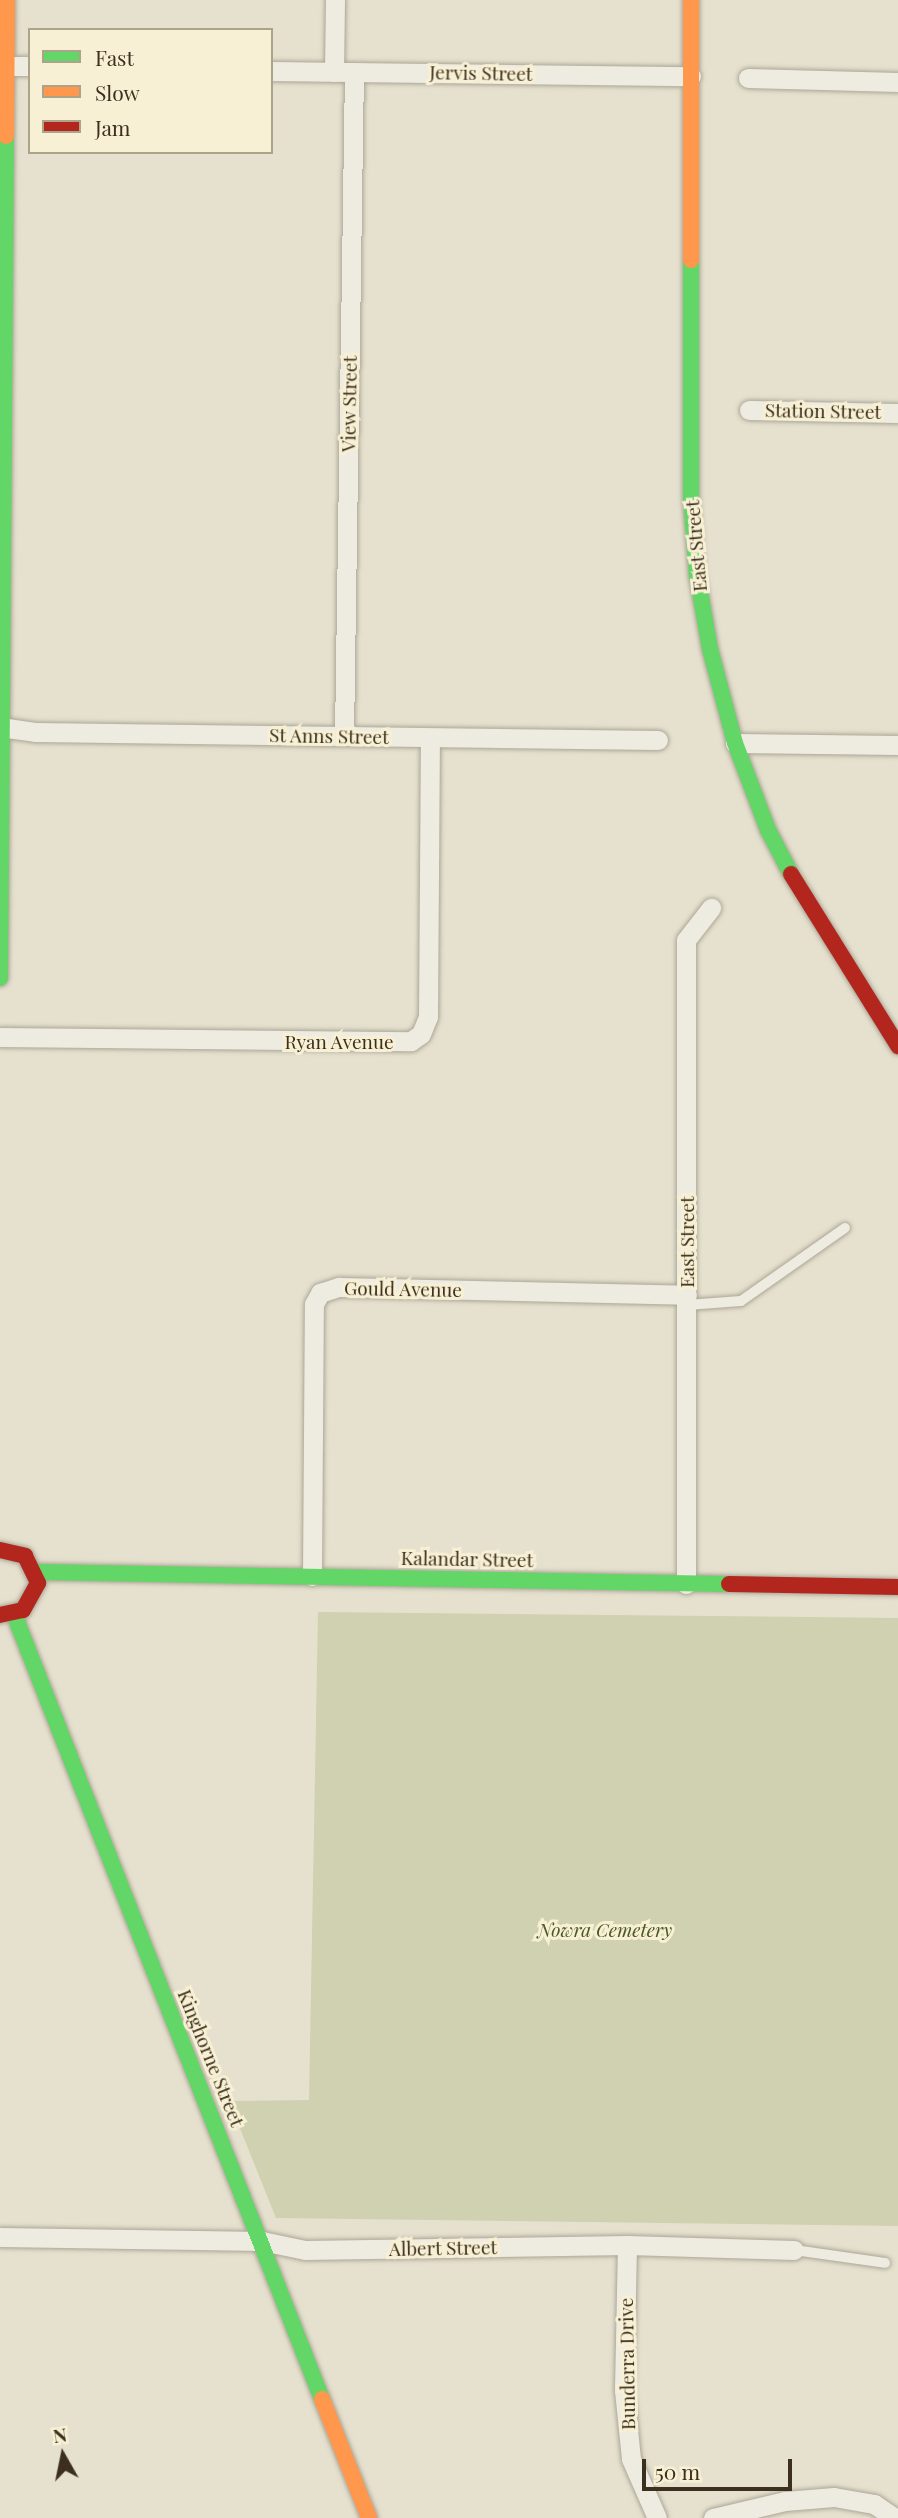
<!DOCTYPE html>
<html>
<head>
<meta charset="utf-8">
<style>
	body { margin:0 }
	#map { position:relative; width:898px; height:2518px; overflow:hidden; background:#e6e1ce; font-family:"Playfair Display",serif }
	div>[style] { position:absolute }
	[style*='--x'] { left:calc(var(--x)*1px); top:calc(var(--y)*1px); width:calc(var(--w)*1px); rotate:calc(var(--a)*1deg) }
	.cemetery>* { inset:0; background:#cfd1b0 }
	.roads { filter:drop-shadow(0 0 2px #aca697) drop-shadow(0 0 2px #aca697) }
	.lane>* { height:10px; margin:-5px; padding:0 5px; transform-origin:5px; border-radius:5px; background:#eeebe0 }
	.street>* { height:19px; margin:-9.5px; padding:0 9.5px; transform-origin:9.5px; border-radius:9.5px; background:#eeebe0 }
	.fast>* { height:16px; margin:-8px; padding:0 8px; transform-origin:8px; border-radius:8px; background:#63d668 }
	.slow>* { height:16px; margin:-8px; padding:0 8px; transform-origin:8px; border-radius:8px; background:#ff974d }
	.jam>* { height:16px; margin:-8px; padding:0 8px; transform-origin:8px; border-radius:8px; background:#b3261e }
	span { translate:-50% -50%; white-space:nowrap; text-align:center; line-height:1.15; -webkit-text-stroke:6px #f8f0d4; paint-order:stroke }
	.street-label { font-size:19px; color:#3c2f1e }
	.park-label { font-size:19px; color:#485a23; font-style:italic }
	.legend { position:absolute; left:28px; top:28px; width:245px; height:126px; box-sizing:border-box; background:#f8f0d4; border:2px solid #ada38b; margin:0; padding:9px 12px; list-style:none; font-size:21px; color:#3c2f1e }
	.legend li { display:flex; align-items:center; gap:14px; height:35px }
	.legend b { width:35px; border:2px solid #ada38b }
	.north { position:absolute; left:28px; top:2420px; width:70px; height:70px; -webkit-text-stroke:5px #f8f0d4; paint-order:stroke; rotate:351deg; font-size:19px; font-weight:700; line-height:28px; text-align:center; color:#3c2f1e }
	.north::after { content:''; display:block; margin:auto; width:24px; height:32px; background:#3c2f1e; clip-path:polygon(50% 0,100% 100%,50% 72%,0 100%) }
	.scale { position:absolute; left:642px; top:2459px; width:150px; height:32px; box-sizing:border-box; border:4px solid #3c2f1e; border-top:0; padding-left:9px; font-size:21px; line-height:24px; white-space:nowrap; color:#3c2f1e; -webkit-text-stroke:5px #f8f0d4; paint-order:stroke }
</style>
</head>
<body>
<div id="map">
	<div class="cemetery">
		<i style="clip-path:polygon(318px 1612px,898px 1618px,898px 2226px,276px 2218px,229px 2101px,309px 2100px)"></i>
	</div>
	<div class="roads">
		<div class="lane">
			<i style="--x:687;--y:1305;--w:54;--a:-4.2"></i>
			<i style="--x:741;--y:1301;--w:127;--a:-35.1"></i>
			<i style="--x:794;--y:2250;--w:92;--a:8.1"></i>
		</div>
		<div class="street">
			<i style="--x:7;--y:66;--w:23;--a:0"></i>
			<i style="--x:271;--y:71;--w:420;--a:0.7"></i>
			<i style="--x:334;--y:72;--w:72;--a:-89.2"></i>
			<i style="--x:748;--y:78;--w:150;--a:1.5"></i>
			<i style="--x:749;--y:410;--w:149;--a:1.2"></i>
			<i style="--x:0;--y:727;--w:35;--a:8"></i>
			<i style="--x:35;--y:732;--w:623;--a:0.74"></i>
			<i style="--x:344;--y:736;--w:664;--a:-89.14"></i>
			<i style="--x:735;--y:743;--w:163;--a:0.7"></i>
			<i style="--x:0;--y:1037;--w:411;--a:0.6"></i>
			<i style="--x:411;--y:1041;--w:12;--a:-35"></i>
			<i style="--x:421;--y:1034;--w:18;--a:-68"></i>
			<i style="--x:428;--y:1017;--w:278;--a:-89.6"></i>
			<i style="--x:312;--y:1576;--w:272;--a:-89.6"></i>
			<i style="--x:314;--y:1304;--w:13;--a:-61"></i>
			<i style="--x:320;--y:1293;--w:20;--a:-18"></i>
			<i style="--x:339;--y:1287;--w:348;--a:1.3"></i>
			<i style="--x:686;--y:1584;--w:644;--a:-90"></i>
			<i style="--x:686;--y:940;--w:41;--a:-52"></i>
			<i style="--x:0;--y:2237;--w:262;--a:0.9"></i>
			<i style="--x:262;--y:2241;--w:44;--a:11.8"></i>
			<i style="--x:305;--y:2250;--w:322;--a:-0.9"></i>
			<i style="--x:627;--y:2245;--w:167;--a:1.7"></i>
			<i style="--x:627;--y:2245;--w:145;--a:91.2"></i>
			<i style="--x:624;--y:2390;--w:69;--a:84.2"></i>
			<i style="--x:631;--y:2459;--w:64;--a:66.2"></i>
			<i style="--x:713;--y:2518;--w:74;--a:-13.3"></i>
			<i style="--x:785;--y:2501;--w:49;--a:-4.7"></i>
			<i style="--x:834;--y:2497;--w:41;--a:9.9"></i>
			<i style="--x:874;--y:2504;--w:25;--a:34"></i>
		</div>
		<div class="fast">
			<i style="--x:691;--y:260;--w:237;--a:90"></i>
			<i style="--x:691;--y:497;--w:78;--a:85.6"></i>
			<i style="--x:697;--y:575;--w:75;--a:80"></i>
			<i style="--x:710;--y:649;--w:97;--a:75.1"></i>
			<i style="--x:735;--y:743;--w:93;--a:69.2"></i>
			<i style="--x:768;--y:830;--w:50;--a:62.4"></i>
			<i style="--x:0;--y:978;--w:842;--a:-89.59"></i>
			<i style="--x:36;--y:1572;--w:693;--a:0.99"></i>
			<i style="--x:14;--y:1614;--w:843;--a:68.58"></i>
		</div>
		<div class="slow">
			<i style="--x:691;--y:0;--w:260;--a:90"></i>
			<i style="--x:6;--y:136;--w:136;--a:-89.6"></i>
			<i style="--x:322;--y:2399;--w:128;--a:68.4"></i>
		</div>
		<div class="jam">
			<i style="--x:791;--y:874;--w:203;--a:58.1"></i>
			<i style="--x:0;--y:1550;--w:26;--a:13"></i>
			<i style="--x:25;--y:1556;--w:30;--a:64"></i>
			<i style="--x:38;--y:1583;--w:31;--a:119"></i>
			<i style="--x:23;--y:1610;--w:24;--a:168"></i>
			<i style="--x:729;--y:1584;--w:169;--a:1"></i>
		</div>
	</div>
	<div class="street-label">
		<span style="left:481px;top:73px;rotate:1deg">Jervis Street</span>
		<span style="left:349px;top:404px;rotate:-89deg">View Street</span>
		<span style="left:823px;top:411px;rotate:1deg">Station Street</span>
		<span style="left:696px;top:546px;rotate:-95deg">East Street</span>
		<span style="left:329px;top:736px;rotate:1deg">St Anns Street</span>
		<span style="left:339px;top:1042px">Ryan Avenue</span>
		<span style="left:687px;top:1242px;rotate:-90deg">East Street</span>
		<span style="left:403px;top:1289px;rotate:1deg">Gould Avenue</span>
		<span style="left:467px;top:1559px;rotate:1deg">Kalandar Street</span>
		<span style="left:211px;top:2058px;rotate:68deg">Kinghorne Street</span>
		<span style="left:443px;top:2248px;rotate:-1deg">Albert Street</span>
		<span style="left:627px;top:2364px;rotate:-91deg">Bunderra Drive</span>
	</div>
	<div class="park-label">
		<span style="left:605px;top:1930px">Nowra Cemetery</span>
	</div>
	<ul class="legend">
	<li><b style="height:9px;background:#63d668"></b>Fast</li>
	<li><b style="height:9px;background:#ff974d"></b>Slow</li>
	<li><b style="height:9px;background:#b3261e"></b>Jam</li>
	</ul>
	<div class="north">N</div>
	<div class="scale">50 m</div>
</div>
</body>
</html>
